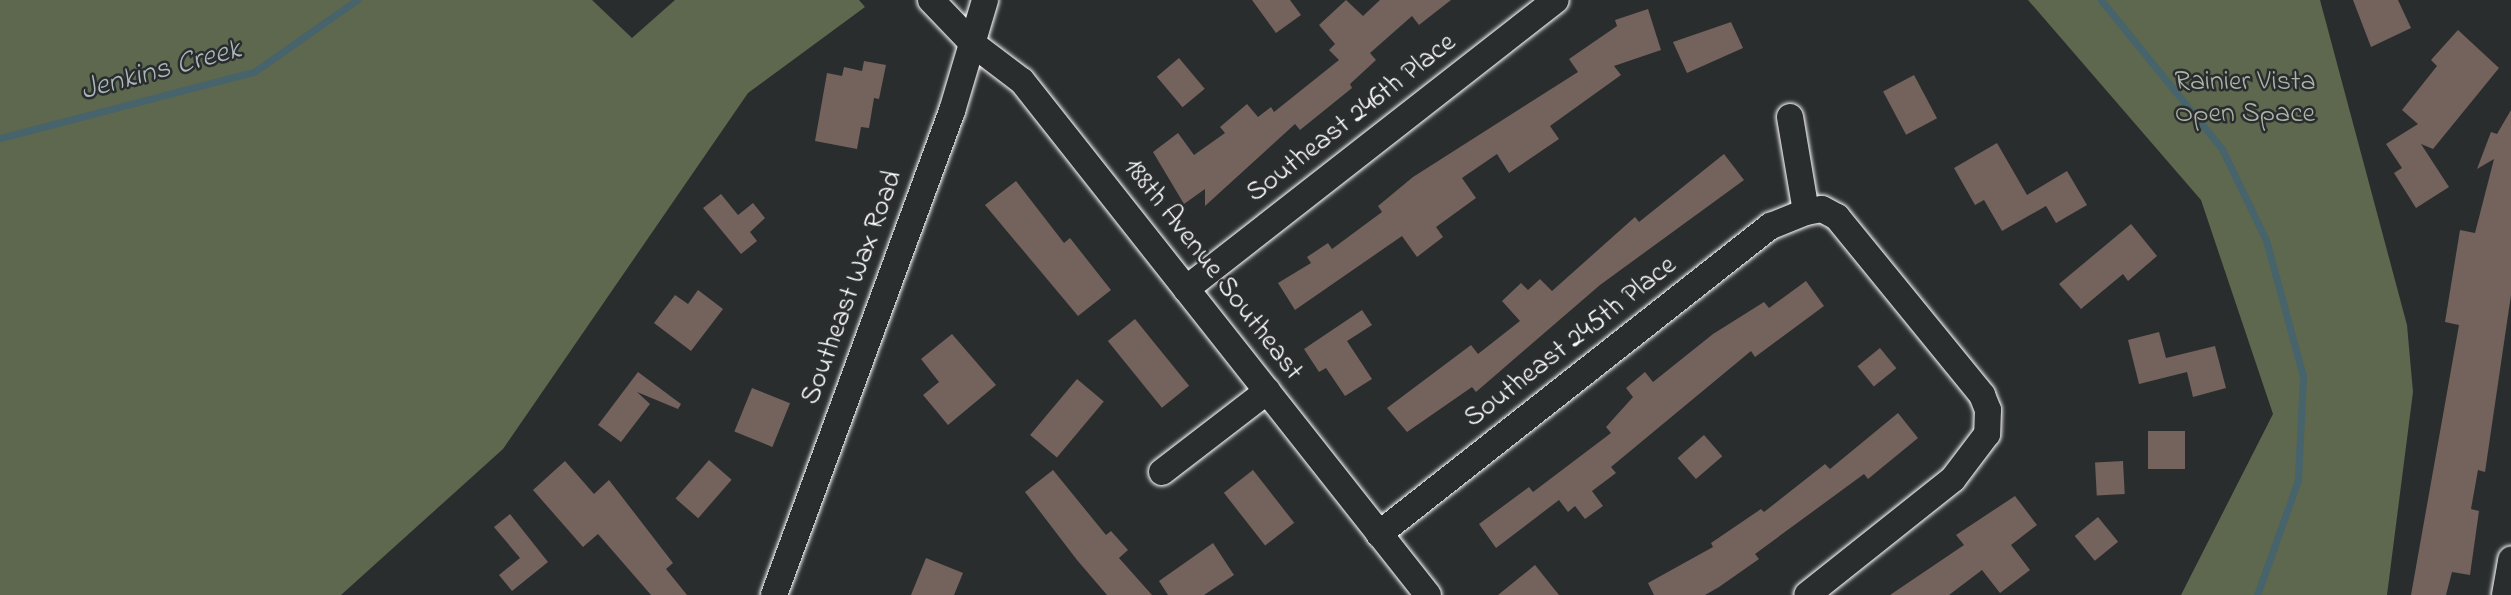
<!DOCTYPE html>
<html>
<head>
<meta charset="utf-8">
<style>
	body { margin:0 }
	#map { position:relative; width:2511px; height:595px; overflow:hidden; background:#2a2d2e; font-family:"Indie Flower",sans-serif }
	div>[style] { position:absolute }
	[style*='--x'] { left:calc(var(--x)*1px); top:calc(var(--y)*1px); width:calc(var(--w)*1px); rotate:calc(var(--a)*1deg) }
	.green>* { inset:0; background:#5d684f }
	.stream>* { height:7px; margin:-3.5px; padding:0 3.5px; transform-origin:3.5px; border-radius:3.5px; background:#47636b }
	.building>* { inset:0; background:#74625c; transform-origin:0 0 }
	.roads { filter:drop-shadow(0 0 2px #fff) drop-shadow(0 0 2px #fff) }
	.minor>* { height:26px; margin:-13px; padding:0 13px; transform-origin:13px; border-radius:13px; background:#2a2d2e }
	span { translate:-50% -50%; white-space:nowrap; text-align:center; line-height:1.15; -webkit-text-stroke:5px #2a2d2e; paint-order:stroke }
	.park-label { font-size:28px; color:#aeb4a7 }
	.street-label { font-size:28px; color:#fff }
	.water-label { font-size:30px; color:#acb9bc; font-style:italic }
</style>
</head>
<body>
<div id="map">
	<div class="green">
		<i style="clip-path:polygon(0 0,592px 0,632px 38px,675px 0,859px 0,865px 7px,748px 93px,503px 449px,341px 595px,0 595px)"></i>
		<i style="clip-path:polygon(2028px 0,2320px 0,2407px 325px,2413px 392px,2387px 595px,2181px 595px,2273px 414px,2201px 200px)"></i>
	</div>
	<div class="stream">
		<i style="--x:2101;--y:0;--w:192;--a:50.9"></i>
		<i style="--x:2222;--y:149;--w:101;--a:64.2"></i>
		<i style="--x:2266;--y:240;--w:141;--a:74.8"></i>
		<i style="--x:2303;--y:376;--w:104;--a:92.8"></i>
		<i style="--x:2298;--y:480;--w:122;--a:109.6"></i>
		<i style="--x:0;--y:138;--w:262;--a:-14.6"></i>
		<i style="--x:254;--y:72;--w:126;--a:-35"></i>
	</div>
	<div class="building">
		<i style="clip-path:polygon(1252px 0,1290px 0,1301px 15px,1276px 33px)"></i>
		<i style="clip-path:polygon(1346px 0,1363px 16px,1380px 0,1451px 0,1419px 25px,1412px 16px,1370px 53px,1376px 60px,1350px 84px,1352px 88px,1300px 130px,1295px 124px,1205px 206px,1205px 189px,1184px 204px,1153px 152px,1178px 133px,1194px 155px,1225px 133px,1220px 127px,1247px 104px,1258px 117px,1271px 107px,1274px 112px,1339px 60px,1329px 50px,1335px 44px,1319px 25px)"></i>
		<i style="clip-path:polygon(2353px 0,2398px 0,2411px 28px,2371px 47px)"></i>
		<i style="clip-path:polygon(1648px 9px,1661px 50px,1614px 66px,1621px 75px,1550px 126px,1559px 139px,1509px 173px,1497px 154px,1462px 178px,1476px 198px,1436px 227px,1443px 237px,1417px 257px,1402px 236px,1295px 310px,1278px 283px,1311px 263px,1307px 257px,1328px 243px,1332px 249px,1382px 212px,1378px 206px,1413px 177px,1578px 72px,1569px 59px,1617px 26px,1615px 20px)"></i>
		<i style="clip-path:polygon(1731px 22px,1743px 48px,1687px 73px,1673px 42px)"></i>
		<i style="clip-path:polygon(2458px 30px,2499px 68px,2433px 149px,2421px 144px,2449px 187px,2416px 208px,2394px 173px,2402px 168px,2386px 144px,2418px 124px,2402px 110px,2437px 66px,2431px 60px)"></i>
		<i style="left:1179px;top:58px;width:40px;height:29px;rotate:50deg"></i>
		<i style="clip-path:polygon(864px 61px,886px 65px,879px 99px,874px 98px,869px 128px,861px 127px,857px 149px,815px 141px,827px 73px,842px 76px,844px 67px,862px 71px)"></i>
		<i style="left:1914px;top:75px;width:49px;height:35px;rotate:62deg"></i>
		<i style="clip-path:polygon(2511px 110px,2511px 295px,2485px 472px,2478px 470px,2471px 509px,2479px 511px,2470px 575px,2452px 572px,2446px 595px,2411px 595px,2459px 325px,2445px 322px,2460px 230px,2475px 233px,2494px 159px,2477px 169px,2491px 132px,2497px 134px)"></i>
		<i style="clip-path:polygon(1997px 143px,2027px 195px,2067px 171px,2087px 205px,2056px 223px,2046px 206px,2002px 231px,1984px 200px,1975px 205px,1954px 168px)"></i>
		<i style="clip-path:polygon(1724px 154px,1744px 180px,1600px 285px,1476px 392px,1472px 387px,1407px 432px,1387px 408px,1471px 345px,1478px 354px,1520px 321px,1502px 301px,1521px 283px,1528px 290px,1540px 279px,1552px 291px,1635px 217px,1639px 222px)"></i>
		<i style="clip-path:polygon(1016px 181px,1064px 243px,1070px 238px,1111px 290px,1078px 316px,985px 205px)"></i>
		<i style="clip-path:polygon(721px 194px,738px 215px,753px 203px,765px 218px,750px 232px,757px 241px,741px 254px,703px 208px)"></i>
		<i style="clip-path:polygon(2131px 224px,2157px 256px,2128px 281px,2123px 274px,2081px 309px,2059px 284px)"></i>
		<i style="clip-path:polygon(1806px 281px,1824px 306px,1755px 357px,1751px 351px,1611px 467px,1616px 473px,1592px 491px,1603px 506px,1585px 519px,1575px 506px,1568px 512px,1559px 500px,1496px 548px,1479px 524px,1529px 487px,1533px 492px,1611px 433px,1606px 427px,1633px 397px,1626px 388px,1645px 372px,1653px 382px,1713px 334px,1764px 302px,1769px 308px)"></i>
		<i style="clip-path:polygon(698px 290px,723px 309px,691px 351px,654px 323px,675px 295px,688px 304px)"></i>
		<i style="clip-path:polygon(1362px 310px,1372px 325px,1347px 341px,1372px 379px,1345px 396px,1326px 368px,1319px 372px,1304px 349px)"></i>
		<i style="left:1135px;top:319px;width:86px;height:35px;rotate:51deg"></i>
		<i style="clip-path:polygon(2159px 332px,2166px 358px,2215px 346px,2226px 388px,2193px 397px,2187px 372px,2139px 384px,2128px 340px)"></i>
		<i style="clip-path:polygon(952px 334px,996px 385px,948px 425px,923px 395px,939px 382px,921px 359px)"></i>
		<i style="left:1880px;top:348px;width:26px;height:29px;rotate:51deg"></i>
		<i style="clip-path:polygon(638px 372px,681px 404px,678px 409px,637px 392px,650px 404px,621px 442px,598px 425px)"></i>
		<i style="left:1077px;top:379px;width:35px;height:73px;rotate:40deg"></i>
		<i style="left:752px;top:388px;width:41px;height:47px;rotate:22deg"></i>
		<i style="clip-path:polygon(1898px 413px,1918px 438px,1868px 479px,1864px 474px,1755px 554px,1759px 559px,1719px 587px,1705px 595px,1654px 595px,1648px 583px,1713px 547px,1711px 543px,1761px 509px,1764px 512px,1825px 464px,1830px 469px)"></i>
		<i style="left:2148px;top:431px;width:37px;height:38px"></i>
		<i style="left:1704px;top:435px;width:28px;height:35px;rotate:49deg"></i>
		<i style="left:709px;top:460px;width:30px;height:51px;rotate:41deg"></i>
		<i style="clip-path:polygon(565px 461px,594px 494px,609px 480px,673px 563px,666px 569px,687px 595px,651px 595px,598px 534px,583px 547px,533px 490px)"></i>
		<i style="left:2123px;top:461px;width:33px;height:28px;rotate:87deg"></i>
		<i style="clip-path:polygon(1053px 470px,1106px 535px,1111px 531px,1128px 550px,1119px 558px,1152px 595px,1107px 595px,1077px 560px,1025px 492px)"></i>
		<i style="left:1253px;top:470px;width:67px;height:37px;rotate:52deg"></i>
		<i style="clip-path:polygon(2015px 496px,2037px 525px,2011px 545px,2030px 570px,2000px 593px,1982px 570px,1949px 595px,1890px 595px,1964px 545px,1956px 535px)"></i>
		<i style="clip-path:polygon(510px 514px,548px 562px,512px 591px,499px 575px,520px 558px,494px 527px)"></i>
		<i style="left:2098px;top:517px;width:32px;height:30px;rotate:51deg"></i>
		<i style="clip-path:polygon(1213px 543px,1234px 575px,1204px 595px,1168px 595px,1159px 581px)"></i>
		<i style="clip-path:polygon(926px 558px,963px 573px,954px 595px,911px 595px)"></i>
		<i style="clip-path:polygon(1535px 565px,1559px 595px,1498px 595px)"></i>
	</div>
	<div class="roads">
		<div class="minor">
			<i style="--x:931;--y:0;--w:61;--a:46.3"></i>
			<i style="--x:973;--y:44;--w:61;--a:37.1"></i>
			<i style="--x:1022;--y:81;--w:655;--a:51.7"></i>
			<i style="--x:1790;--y:117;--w:96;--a:80.4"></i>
			<i style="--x:1806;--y:212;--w:16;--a:-11"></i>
			<i style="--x:1822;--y:209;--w:17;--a:28"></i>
			<i style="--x:1837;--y:217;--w:230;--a:50.8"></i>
			<i style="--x:1982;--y:395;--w:16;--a:68"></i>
			<i style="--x:1988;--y:410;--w:24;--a:92"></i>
			<i style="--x:1987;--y:434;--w:56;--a:127.1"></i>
			<i style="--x:1953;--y:479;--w:186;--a:141.5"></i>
			<i style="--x:1186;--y:289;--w:469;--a:-38"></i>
			<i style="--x:1162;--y:472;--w:133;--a:-37.6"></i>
			<i style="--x:1379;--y:534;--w:499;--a:-38.2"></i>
			<i style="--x:1771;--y:226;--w:38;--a:-22"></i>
			<i style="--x:774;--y:595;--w:516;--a:-69.81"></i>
			<i style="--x:952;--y:111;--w:116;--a:-73.4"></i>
			<i style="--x:2505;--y:595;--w:36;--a:-80"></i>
		</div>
	</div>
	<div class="park-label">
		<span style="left:2245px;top:99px">Rainier Vista<br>Open Space</span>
	</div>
	<div class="street-label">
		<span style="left:1352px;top:119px;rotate:-38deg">Southeast 246th Place</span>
		<span style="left:1212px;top:270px;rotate:52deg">188th Avenue Southeast</span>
		<span style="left:853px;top:288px;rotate:-70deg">Southeast Wax Road</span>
		<span style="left:1571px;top:343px;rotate:-38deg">Southeast 245th Place</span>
	</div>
	<div class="water-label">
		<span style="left:161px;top:71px;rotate:-15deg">Jenkins Creek</span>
	</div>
</div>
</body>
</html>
